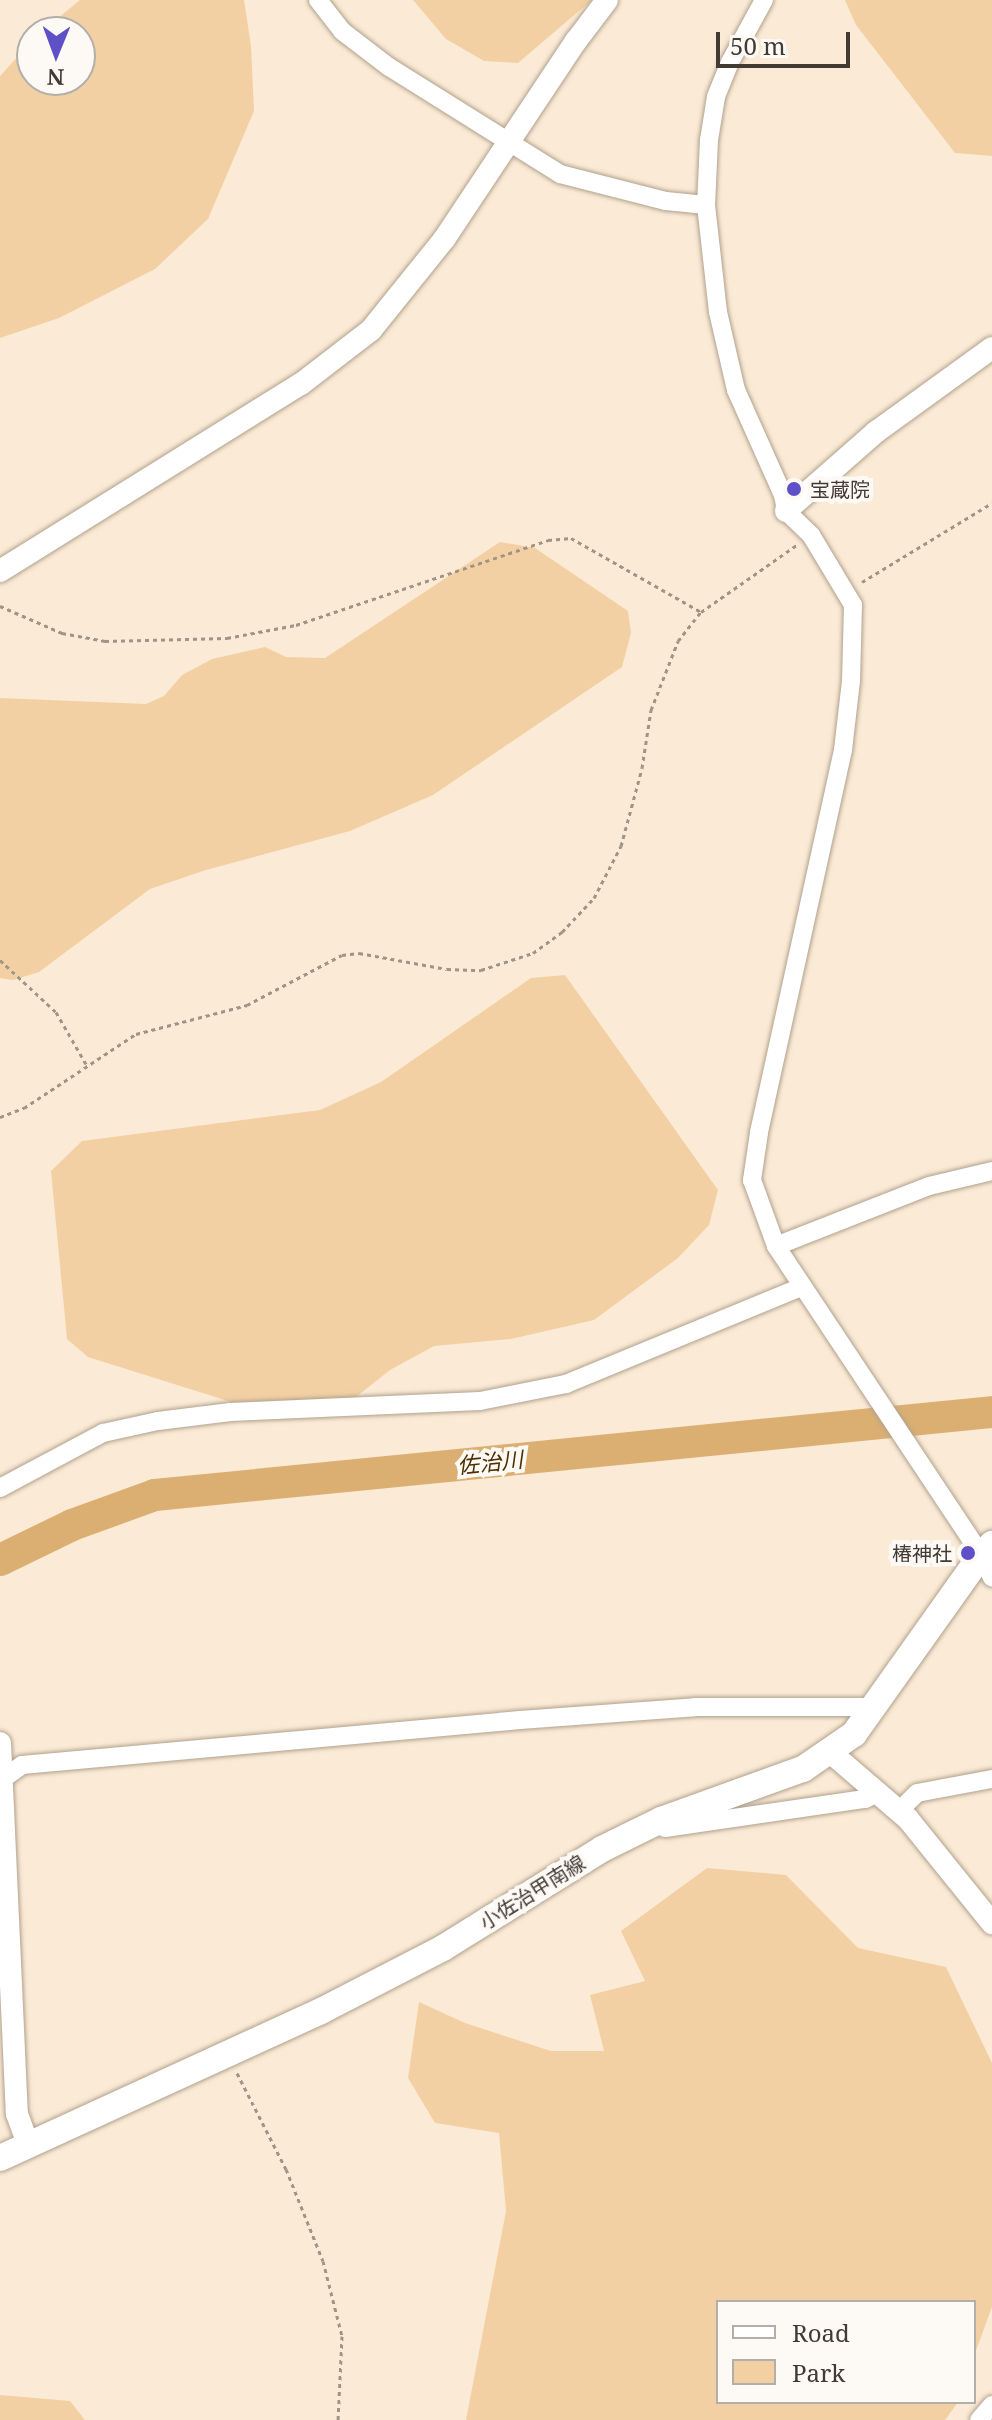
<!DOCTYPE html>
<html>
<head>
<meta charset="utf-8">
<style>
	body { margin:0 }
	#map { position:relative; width:992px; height:2420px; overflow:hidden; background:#fbebd6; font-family:"Noto Serif","Noto Sans JP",serif }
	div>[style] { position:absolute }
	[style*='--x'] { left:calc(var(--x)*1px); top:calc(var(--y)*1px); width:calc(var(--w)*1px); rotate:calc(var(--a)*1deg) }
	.green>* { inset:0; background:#f3d0a3 }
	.river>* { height:32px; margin:-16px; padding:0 16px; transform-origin:16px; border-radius:16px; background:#dbaf72 }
	.path>* { height:3px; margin-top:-1.5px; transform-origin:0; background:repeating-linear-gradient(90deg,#a09485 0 4px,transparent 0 8px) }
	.roads { filter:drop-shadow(0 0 2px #b0a18d) drop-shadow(0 0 2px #b0a18d) }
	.minor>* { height:18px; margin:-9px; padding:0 9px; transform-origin:9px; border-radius:9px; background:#fff }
	.tertiary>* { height:22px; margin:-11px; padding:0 11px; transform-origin:11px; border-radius:11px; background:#fff }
	.secondary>* { height:26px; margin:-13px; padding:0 13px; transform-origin:13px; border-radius:13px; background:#fff }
	.dots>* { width:22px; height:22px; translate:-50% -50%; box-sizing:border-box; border:4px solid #fdfaf6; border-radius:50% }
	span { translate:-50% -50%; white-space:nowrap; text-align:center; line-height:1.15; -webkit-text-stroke:8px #fdfaf6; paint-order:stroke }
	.poi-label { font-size:20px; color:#423b33 }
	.left { translate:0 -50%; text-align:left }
	.right { translate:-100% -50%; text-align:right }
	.street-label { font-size:20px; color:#423b33 }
	.water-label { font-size:22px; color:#4e3100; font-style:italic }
	.legend { position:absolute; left:716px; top:2300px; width:260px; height:104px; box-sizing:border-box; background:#fdfaf6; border:2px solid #b2aea8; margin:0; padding:10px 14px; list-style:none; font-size:24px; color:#423b33 }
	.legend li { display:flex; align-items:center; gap:16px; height:40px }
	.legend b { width:40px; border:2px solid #b2aea8 }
	.north { position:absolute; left:16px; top:16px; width:80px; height:80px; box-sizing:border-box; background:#fdfaf6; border:2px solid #b2aea8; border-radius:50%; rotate:181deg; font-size:22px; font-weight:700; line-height:32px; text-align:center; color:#423b33 }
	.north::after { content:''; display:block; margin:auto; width:28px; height:36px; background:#6050c8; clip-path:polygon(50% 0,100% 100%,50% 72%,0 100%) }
	.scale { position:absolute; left:716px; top:32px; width:134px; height:36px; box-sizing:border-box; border:4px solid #423b33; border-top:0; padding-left:10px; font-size:24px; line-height:28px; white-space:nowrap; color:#423b33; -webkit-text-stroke:6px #fdfaf6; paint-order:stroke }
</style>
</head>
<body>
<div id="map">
	<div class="green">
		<i style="clip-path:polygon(80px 0,244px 0,251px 46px,254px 111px,208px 219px,155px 269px,59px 318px,0 338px,0 76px,32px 41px,32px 80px,80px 80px,80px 32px,41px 32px)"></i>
		<i style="clip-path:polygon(413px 0,592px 0,518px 63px,484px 61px,446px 39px)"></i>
		<i style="clip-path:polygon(845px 0,992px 0,992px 156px,955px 153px,856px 25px)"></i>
		<i style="clip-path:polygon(500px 542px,535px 548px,628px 611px,631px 633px,622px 667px,433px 795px,350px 831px,206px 870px,150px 889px,39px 972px,13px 980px,0 978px,0 698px,146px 704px,164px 696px,182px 675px,212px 659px,265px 647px,286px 657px,325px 658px)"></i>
		<i style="clip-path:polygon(565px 975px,718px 1190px,709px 1225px,678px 1258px,594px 1320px,511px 1339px,434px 1346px,390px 1370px,332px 1416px,285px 1419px,88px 1357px,67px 1339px,51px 1171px,82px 1141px,320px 1110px,381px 1082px,531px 978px)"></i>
		<i style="clip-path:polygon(707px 1868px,786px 1875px,858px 1948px,946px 1967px,992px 2063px,992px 2307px,974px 2356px,974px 2302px,718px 2302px,718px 2402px,957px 2402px,956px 2405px,945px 2420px,466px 2420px,506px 2211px,499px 2133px,435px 2123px,408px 2078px,419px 2002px,465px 2023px,551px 2051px,604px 2051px,590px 1995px,645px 1981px,621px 1931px)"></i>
		<i style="clip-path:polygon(0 2395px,70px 2401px,85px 2420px,0 2420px)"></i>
	</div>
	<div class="river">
		<i style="--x:0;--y:1560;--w:80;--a:-25.9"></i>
		<i style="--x:72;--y:1525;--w:88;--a:-19.9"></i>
		<i style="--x:155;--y:1495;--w:841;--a:-5.66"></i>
	</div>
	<div class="path">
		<i style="--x:862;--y:582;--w:152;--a:-31.3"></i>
		<i style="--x:0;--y:606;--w:68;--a:23.5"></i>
		<i style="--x:62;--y:633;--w:44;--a:10.5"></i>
		<i style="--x:105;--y:641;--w:122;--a:-1.4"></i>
		<i style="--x:227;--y:638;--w:70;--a:-10.7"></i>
		<i style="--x:296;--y:625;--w:266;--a:-18.6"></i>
		<i style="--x:548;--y:540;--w:23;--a:-5"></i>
		<i style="--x:571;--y:538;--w:150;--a:29.6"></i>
		<i style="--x:0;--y:960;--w:76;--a:42.9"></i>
		<i style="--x:56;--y:1012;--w:60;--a:60"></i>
		<i style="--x:0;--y:1117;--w:26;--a:-21"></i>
		<i style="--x:24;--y:1108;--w:134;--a:-33.5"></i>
		<i style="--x:136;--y:1034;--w:115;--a:-14.6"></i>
		<i style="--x:247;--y:1005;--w:107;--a:-27.8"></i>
		<i style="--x:342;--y:955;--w:17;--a:-7"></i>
		<i style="--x:359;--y:953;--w:89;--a:10.3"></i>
		<i style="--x:447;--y:969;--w:34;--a:2"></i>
		<i style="--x:481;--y:970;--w:55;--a:-18.1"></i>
		<i style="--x:533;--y:953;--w:36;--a:-36"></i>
		<i style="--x:562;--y:932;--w:47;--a:-46.7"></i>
		<i style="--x:594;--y:898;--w:59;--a:-62.6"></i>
		<i style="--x:621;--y:846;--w:81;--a:-74.9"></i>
		<i style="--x:642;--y:768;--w:59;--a:-81.2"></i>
		<i style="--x:651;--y:710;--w:74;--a:-68.6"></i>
		<i style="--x:678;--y:641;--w:37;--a:-52"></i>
		<i style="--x:701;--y:612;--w:118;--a:-35"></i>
		<i style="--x:237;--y:2073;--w:108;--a:63"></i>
		<i style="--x:286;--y:2169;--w:99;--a:68.1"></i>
		<i style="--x:323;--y:2261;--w:77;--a:75.8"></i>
		<i style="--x:342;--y:2336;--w:84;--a:92.7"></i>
	</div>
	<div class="roads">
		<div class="minor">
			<i style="--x:318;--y:0;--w:39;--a:52"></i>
			<i style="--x:342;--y:31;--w:59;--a:37.5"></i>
			<i style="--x:389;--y:67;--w:202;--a:32"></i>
			<i style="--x:560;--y:174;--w:109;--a:14.3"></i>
			<i style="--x:666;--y:201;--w:40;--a:5.7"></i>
			<i style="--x:764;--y:0;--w:71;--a:118.7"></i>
			<i style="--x:730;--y:62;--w:38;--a:112"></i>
			<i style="--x:716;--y:97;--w:44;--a:99.2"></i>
			<i style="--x:709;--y:140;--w:65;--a:92.6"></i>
			<i style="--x:706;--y:205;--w:108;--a:83.6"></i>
			<i style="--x:718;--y:312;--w:80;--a:77"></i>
			<i style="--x:736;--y:390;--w:115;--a:65.9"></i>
			<i style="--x:783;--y:495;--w:16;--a:79"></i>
			<i style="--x:786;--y:511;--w:35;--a:44"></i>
			<i style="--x:811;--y:535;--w:82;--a:59"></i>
			<i style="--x:853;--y:605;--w:76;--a:91.5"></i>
			<i style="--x:851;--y:681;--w:69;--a:96.6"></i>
			<i style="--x:843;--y:750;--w:392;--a:102.4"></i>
			<i style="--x:759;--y:1133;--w:48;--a:98.5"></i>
			<i style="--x:752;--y:1180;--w:70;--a:70"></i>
			<i style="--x:776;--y:1246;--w:371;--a:56.4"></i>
			<i style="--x:981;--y:1555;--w:25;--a:64"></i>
			<i style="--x:776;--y:1246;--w:164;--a:-21.4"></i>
			<i style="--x:929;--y:1186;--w:65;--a:-13.4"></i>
			<i style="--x:0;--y:1488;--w:117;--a:-28.1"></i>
			<i style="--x:103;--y:1433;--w:56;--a:-12.3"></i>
			<i style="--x:158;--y:1421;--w:73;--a:-7.1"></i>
			<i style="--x:230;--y:1412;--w:250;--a:-2.5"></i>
			<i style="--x:480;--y:1401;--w:88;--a:-11.2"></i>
			<i style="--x:566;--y:1384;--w:254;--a:-22.4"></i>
			<i style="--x:0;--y:1781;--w:27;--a:-36"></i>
			<i style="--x:22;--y:1765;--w:500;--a:-5.16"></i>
			<i style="--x:520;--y:1720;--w:175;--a:-4.2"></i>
			<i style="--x:695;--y:1707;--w:181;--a:0"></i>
			<i style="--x:899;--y:1811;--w:25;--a:-45"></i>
			<i style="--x:917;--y:1793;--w:76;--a:-10.6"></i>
			<i style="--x:663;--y:1824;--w:4;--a:63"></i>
			<i style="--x:665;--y:1828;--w:202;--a:-8.3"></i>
			<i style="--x:865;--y:1799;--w:14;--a:-25"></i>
			<i style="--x:979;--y:2420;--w:20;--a:-49"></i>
		</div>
		<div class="tertiary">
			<i style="--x:786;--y:511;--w:120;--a:-41.3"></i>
			<i style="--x:876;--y:432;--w:143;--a:-35.9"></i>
			<i style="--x:0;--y:571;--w:354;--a:-31.9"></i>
			<i style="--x:301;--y:384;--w:88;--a:-37.6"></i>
			<i style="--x:371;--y:330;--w:118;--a:-51.2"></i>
			<i style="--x:445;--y:238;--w:237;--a:-56.4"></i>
			<i style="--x:576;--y:41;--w:51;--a:-52.9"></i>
			<i style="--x:0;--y:1743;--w:371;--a:87.4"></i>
			<i style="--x:17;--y:2114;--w:32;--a:70"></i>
			<i style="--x:829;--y:1751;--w:104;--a:40.7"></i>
			<i style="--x:908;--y:1819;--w:134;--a:51.1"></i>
		</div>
		<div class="secondary">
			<i style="--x:0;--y:2158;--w:353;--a:-24.6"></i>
			<i style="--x:321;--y:2011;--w:137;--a:-27.3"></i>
			<i style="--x:443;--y:1948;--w:187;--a:-31.9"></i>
			<i style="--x:602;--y:1849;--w:66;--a:-26.2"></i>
			<i style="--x:661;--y:1820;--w:151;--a:-19.8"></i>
			<i style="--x:803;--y:1769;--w:62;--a:-34.5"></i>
			<i style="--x:854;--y:1734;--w:219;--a:-54.6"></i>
			<i style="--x:981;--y:1555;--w:16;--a:-45"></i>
		</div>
	</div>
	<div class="dots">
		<i style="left:794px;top:489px;background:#6050c8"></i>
		<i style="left:968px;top:1553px;background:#6050c8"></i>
	</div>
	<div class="poi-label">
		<span class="left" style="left:810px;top:489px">宝蔵院</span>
		<span class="right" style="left:952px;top:1553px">椿神社</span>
	</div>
	<div class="street-label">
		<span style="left:532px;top:1892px;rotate:-32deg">小佐治甲南線</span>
	</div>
	<div class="water-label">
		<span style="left:490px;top:1462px;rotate:-6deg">佐治川</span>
	</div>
	<ul class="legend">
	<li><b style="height:10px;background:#fff"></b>Road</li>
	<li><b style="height:22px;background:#f3d0a3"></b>Park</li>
	</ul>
	<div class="north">N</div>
	<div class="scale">50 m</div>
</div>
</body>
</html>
